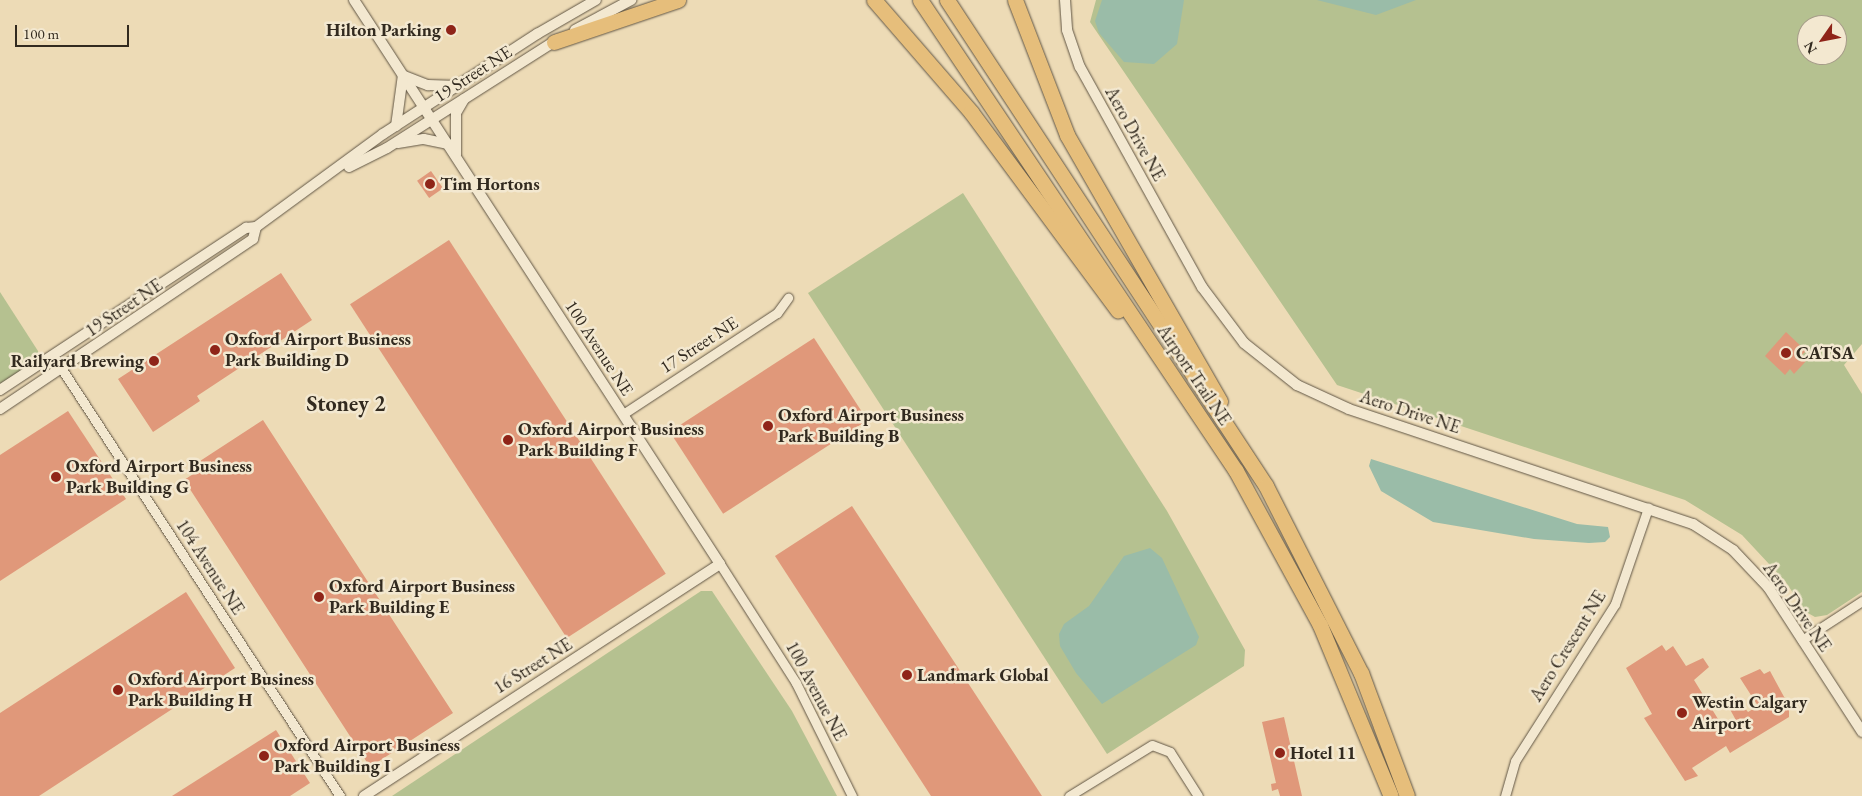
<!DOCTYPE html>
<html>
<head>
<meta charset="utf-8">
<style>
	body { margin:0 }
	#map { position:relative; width:1862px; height:796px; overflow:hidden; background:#eddbb6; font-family:"EB Garamond",serif }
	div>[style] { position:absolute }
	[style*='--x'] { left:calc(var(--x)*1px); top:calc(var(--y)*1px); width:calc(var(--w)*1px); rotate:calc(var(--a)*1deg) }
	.green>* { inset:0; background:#b5c190 }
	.water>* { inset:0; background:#9abca8 }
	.building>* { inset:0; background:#e0987a; transform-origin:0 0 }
	.roads { filter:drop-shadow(0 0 1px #615645) drop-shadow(0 0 1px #615645) }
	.minor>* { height:9px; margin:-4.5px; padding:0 4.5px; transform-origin:4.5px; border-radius:4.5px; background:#f3e8d0 }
	.tertiary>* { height:10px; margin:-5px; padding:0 5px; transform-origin:5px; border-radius:5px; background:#f3e8d0 }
	.motorway>* { height:15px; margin:-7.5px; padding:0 7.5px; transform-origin:7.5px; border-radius:7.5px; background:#e6be7b }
	.dots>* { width:14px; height:14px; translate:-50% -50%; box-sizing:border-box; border:2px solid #f3e8d0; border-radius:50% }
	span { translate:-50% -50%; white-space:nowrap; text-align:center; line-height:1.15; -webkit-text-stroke:5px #f3e8d0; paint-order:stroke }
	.poi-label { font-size:18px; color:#322a1f; font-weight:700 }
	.right { translate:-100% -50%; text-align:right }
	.left { translate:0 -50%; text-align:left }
	.street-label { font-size:18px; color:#322a1f }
	.district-label { font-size:22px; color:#322a1f; font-weight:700 }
	.north { position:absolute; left:1797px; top:15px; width:50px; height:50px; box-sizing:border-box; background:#f3e8d0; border:1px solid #a69c89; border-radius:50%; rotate:237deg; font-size:14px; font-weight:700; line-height:20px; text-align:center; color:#322a1f }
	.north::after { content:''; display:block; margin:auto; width:18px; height:22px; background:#8f2418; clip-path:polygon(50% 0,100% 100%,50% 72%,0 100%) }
	.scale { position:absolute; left:15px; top:25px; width:114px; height:22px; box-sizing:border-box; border:2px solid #322a1f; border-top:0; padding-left:6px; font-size:15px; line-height:18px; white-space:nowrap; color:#322a1f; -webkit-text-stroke:4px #f3e8d0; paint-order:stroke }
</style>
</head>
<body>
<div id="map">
	<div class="green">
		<i style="clip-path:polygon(evenodd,1096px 0,1862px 0,1862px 344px,1844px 365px,1862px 394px,1862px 592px,1827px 615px,1815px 617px,1806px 612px,1785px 581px,1742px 535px,1685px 500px,1337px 385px,1090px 22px,1096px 0,1807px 25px,1837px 25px,1837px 55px,1807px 55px,1807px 25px)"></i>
		<i style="clip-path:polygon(963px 193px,1167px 511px,1245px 650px,1244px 666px,1107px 754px,808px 293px)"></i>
		<i style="clip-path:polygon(0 292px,38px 351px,39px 360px,0 385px)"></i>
		<i style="clip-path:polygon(701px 591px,712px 591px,792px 711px,837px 796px,392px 796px)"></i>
	</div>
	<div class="water">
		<i style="clip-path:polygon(1102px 0,1184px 0,1177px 44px,1154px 64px,1124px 62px,1099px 33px,1095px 21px)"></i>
		<i style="clip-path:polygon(1317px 0,1416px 0,1376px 15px)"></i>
		<i style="clip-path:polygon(1371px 459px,1577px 524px,1608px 527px,1610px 537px,1605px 542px,1589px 543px,1534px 539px,1433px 522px,1381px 491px,1369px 466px)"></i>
		<i style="clip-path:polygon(1150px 548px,1162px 558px,1199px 637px,1196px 645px,1102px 704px,1076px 673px,1060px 646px,1059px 634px,1064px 624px,1089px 606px,1124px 556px)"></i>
	</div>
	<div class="building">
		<i style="left:431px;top:171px;width:21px;height:17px;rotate:55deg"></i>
		<i style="left:449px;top:240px;width:398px;height:118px;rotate:57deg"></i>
		<i style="clip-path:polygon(281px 273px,312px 320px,197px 396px,200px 401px,153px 432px,118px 379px)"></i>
		<i style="clip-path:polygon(1786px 332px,1806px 351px,1802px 355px,1807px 360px,1794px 374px,1790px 369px,1785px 375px,1765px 356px)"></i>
		<i style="left:814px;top:338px;width:98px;height:172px;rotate:57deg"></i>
		<i style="clip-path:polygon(68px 411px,126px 499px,0 581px,0 455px)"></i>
		<i style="clip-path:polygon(263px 420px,453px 713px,370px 767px,184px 480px,204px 467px,200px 461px)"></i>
		<i style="clip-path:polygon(852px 506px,1042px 796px,931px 796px,775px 556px)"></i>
		<i style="clip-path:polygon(186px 592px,235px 668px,39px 796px,0 796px,0 713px)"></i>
		<i style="clip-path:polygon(1662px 645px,1666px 651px,1673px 646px,1686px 666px,1703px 658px,1709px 667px,1694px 680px,1718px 719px,1738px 724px,1726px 702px,1735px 696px,1748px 712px,1758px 706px,1740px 678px,1760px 669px,1764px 674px,1770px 671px,1789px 706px,1789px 717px,1730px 753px,1726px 746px,1692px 768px,1698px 776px,1685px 781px,1644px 718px,1652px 714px,1626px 668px)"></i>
		<i style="clip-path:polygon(1284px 717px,1302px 796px,1280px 796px,1278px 789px,1272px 791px,1271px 784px,1276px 783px,1262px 722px)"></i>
		<i style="clip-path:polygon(276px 730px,310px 783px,290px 796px,172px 796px)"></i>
	</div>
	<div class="roads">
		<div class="minor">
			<i style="--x:54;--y:357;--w:524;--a:56.92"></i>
			<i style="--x:623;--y:414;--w:184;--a:-33.3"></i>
			<i style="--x:777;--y:313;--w:19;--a:-54"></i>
			<i style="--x:720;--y:564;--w:141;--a:57.4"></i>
			<i style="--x:796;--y:683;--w:126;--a:63.6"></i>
			<i style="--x:1802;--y:640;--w:72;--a:-33"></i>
			<i style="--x:1069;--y:796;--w:97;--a:-31.6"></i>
			<i style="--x:1152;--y:745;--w:19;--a:21"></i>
			<i style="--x:1170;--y:752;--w:52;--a:57.5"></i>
			<i style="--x:1505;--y:796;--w:36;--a:-74"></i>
			<i style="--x:1515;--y:761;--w:186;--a:-57.5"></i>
			<i style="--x:1615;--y:604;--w:102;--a:-71"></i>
		</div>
		<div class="tertiary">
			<i style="--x:354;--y:0;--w:672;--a:57.02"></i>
			<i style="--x:720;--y:564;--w:425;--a:146.9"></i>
			<i style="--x:1065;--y:0;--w:30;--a:86"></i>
			<i style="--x:1067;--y:30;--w:39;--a:71"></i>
			<i style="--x:1080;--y:67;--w:252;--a:61"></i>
			<i style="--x:1202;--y:287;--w:70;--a:53.1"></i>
			<i style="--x:1244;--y:343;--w:68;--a:38.4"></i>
			<i style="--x:1297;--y:385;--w:57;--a:24.8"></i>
			<i style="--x:1349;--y:409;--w:363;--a:18.5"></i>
			<i style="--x:1693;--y:524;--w:48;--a:33"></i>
			<i style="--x:1733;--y:550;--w:51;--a:46.6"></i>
			<i style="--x:1768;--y:587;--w:173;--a:57"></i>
			<i style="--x:575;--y:30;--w:64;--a:-28.2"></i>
			<i style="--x:404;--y:76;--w:26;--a:21"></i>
			<i style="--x:428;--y:85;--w:30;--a:2"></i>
			<i style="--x:396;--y:126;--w:51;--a:-82.2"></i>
			<i style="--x:398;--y:143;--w:26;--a:-9"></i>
			<i style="--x:424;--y:139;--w:25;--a:12"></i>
			<i style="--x:456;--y:155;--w:42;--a:-90"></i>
			<i style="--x:456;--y:113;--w:16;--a:-60"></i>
			<i style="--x:349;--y:167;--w:42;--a:-26.6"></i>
			<i style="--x:387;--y:148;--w:203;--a:-32.5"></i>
			<i style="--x:0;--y:390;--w:295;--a:-33.4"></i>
			<i style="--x:246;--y:228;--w:10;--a:-6"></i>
			<i style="--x:256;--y:227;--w:157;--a:-36.2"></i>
			<i style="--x:383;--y:134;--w:184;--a:-33"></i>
			<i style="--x:537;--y:34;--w:68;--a:-30"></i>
			<i style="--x:0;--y:409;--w:305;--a:-33.9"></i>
			<i style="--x:253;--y:239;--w:12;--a:-76"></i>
		</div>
		<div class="motorway">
			<i style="--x:874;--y:0;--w:148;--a:49.1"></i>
			<i style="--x:971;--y:112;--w:247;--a:53.5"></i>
			<i style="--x:920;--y:0;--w:567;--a:56.14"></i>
			<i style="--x:1236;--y:471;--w:175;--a:61.4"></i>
			<i style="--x:1320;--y:625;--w:185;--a:67.5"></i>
			<i style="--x:947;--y:0;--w:581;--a:56.72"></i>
			<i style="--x:1266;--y:486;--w:210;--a:63.1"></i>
			<i style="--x:1361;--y:673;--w:131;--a:69.5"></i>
			<i style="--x:1015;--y:0;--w:145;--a:68.9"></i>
			<i style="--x:1067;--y:135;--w:307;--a:60.1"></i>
			<i style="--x:554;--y:42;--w:131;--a:-18.7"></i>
		</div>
	</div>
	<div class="dots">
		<i style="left:451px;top:30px;background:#8f2418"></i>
		<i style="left:430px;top:184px;background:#8f2418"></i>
		<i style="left:215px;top:350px;background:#8f2418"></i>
		<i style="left:1786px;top:353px;background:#8f2418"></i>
		<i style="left:154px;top:361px;background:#8f2418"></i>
		<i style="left:768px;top:426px;background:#8f2418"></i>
		<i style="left:508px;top:440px;background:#8f2418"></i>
		<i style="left:56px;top:477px;background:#8f2418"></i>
		<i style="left:319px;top:597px;background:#8f2418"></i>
		<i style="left:907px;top:675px;background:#8f2418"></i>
		<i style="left:118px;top:690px;background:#8f2418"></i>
		<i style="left:1682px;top:713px;background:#8f2418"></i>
		<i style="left:1280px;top:753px;background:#8f2418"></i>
		<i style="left:264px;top:756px;background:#8f2418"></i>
	</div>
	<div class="poi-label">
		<span class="right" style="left:441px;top:30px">Hilton Parking</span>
		<span class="left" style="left:440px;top:184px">Tim Hortons</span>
		<span class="left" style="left:225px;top:350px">Oxford Airport Business<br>Park Building D</span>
		<span class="left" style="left:1796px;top:353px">CATSA</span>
		<span class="right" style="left:144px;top:361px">Railyard Brewing</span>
		<span class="left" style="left:778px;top:426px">Oxford Airport Business<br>Park Building B</span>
		<span class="left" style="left:518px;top:440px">Oxford Airport Business<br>Park Building F</span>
		<span class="left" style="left:66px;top:477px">Oxford Airport Business<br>Park Building G</span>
		<span class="left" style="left:329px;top:597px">Oxford Airport Business<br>Park Building E</span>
		<span class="left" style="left:917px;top:675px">Landmark Global</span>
		<span class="left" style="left:128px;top:690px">Oxford Airport Business<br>Park Building H</span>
		<span class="left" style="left:1692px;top:713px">Westin Calgary<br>Airport</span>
		<span class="left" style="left:274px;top:756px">Oxford Airport Business<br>Park Building I</span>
		<span class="left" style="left:1290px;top:753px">Hotel 11</span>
	</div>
	<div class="street-label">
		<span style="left:473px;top:74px;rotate:-33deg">19 Street NE</span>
		<span style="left:1135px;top:134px;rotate:61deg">Aero Drive NE</span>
		<span style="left:124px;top:308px;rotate:-34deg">19 Street NE</span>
		<span style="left:699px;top:345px;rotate:-33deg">17 Street NE</span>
		<span style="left:599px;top:348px;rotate:57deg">100 Avenue NE</span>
		<span style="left:1194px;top:375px;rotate:56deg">Airport Trail NE</span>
		<span style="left:1410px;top:412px;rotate:18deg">Aero Drive NE</span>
		<span style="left:210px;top:567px;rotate:57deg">104 Avenue NE</span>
		<span style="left:1797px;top:607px;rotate:55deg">Aero Drive NE</span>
		<span style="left:1568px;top:646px;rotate:-58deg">Aero Crescent NE</span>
		<span style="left:533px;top:666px;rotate:-32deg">16 Street NE</span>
		<span style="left:816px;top:691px;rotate:62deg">100 Avenue NE</span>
	</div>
	<div class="district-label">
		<span style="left:346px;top:404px">Stoney 2</span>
	</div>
	<div class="north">N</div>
	<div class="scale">100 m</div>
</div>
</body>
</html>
